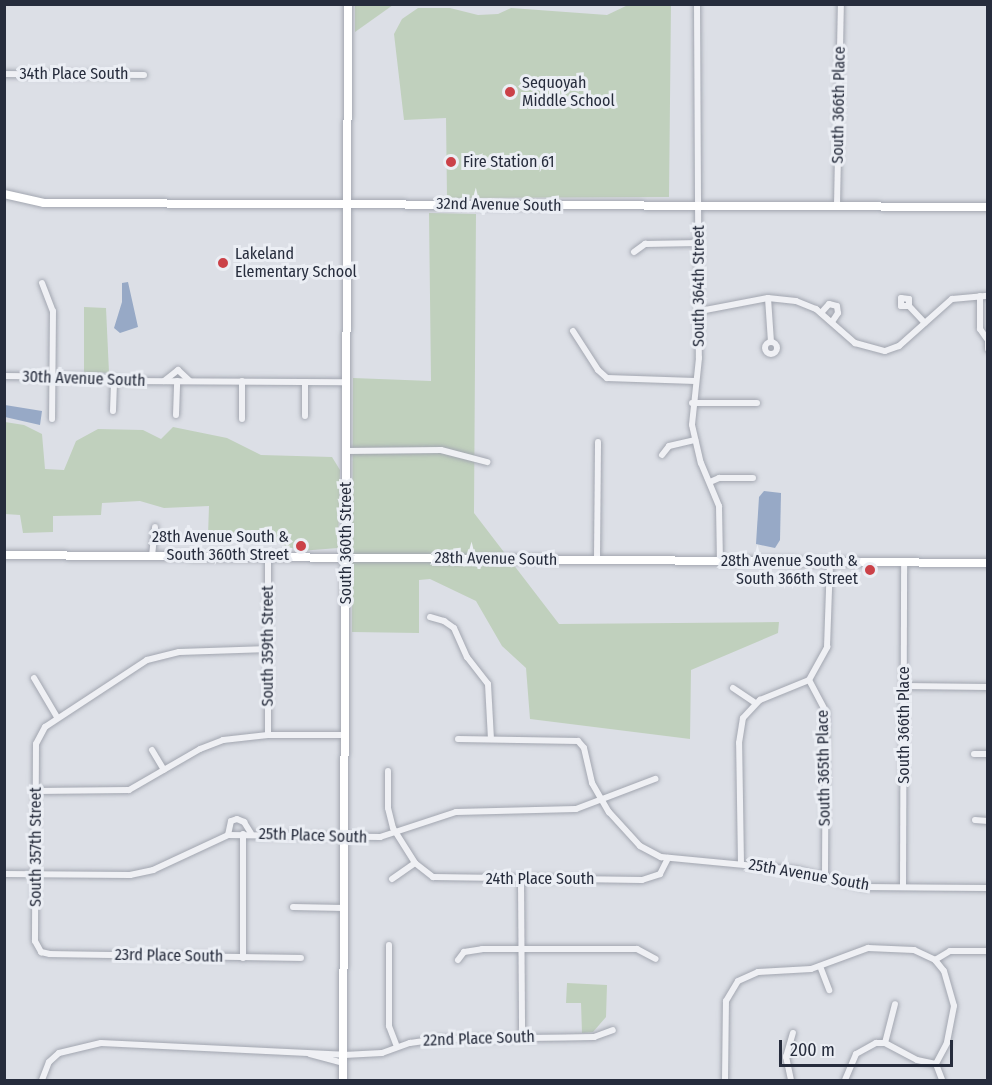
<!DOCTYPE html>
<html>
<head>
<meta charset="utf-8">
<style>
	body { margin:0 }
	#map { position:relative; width:992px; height:1085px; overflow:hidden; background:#dcdfe6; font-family:"Fira Sans Condensed",sans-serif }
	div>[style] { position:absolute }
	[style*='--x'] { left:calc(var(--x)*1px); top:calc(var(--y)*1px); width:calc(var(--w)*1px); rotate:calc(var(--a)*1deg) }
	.green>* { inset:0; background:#c0d0bd }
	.water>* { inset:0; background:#97a9c6 }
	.roads { filter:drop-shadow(0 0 2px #a2a6b0) drop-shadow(0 0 2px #a2a6b0) }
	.street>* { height:6px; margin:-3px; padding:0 3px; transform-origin:3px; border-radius:3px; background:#eff0f4 }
	.street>.ring { margin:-3px; padding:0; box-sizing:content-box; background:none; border:6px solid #eff0f4; border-radius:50% }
	.secondary>* { height:8px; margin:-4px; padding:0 4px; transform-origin:4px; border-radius:4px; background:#fff }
	.dots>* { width:16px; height:16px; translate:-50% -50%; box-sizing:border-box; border:3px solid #ebeef4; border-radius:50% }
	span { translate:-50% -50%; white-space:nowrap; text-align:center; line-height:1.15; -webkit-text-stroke:6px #ebeef4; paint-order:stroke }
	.street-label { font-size:16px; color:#262c3c }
	.poi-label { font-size:16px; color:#262c3c }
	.left { translate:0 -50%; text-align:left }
	.right { translate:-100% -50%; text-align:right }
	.frame { position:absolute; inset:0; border:6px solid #262c3c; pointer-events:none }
	.scale { position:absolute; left:779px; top:1040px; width:174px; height:27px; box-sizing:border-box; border:3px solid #262c3c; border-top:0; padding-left:8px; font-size:18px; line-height:21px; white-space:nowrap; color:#262c3c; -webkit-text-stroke:4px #ebeef4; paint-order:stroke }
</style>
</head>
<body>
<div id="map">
	<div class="green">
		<i style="clip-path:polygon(355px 4px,393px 4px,393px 5px,355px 32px)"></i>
		<i style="clip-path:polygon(628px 5px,671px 5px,669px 197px,447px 198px,446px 118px,404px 120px,394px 34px,402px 19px,418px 8px,450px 8px,478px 15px,498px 14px,511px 8px,607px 15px)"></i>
		<i style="clip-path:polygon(429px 213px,476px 214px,474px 513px,559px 624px,779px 622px,778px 633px,691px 670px,690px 739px,530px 719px,526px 668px,502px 646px,476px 601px,430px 579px,419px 580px,419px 633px,352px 632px,353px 378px,431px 381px)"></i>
		<i style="clip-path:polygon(84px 307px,106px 308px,109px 373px,84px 372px)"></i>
		<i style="clip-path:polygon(5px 422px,24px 425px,42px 434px,45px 469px,64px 470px,76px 441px,98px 429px,143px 430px,161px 439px,173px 427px,227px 438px,261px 455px,332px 457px,340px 470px,338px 548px,300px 551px,260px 536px,208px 536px,209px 506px,164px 508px,140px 501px,102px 503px,101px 515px,53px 516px,53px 532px,23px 533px,20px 515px,5px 514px)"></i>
		<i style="clip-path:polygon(567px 983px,607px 985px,606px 1017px,593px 1032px,582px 1033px,581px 1003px,566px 1003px)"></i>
	</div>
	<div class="water">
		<i style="clip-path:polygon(128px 282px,138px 327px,120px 333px,114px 328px,122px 302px,122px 283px)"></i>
		<i style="clip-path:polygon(5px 405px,42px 411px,40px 425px,5px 417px)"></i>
		<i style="clip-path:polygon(764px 491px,781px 493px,780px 540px,775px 548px,756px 544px,759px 497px)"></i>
	</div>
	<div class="roads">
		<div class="street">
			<i style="--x:697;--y:4;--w:354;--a:89.7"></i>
			<i style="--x:699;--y:358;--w:67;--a:96"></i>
			<i style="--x:692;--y:425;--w:39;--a:77"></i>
			<i style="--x:701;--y:463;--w:47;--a:67.3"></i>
			<i style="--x:719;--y:506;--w:55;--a:89"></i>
			<i style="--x:4;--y:74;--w:140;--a:0.4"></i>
			<i style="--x:837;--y:206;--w:202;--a:-88.9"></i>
			<i style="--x:634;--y:252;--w:14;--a:-36"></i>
			<i style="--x:645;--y:244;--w:54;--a:-1.1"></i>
			<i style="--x:42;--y:283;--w:30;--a:69"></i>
			<i style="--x:53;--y:311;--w:108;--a:90.5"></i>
			<i style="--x:980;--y:296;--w:33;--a:90"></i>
			<i style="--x:980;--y:329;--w:12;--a:55"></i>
			<i style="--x:768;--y:298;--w:44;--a:86.1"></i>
			<i style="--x:909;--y:306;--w:7;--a:-90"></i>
			<i style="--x:909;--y:299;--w:8;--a:-173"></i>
			<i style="--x:901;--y:298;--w:8;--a:90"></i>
			<i style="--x:901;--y:306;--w:8;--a:0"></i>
			<i style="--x:909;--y:306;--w:23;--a:47"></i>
			<i style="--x:700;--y:311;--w:69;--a:-10.8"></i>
			<i style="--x:768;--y:298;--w:28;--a:6"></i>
			<i style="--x:796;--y:301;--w:22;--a:22"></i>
			<i style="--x:816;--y:309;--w:52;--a:41.1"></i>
			<i style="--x:855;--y:343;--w:31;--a:15"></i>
			<i style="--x:885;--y:351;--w:15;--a:-20"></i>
			<i style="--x:899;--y:346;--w:71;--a:-41.6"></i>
			<i style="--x:952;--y:299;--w:36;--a:-5"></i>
			<i style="--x:821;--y:313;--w:12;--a:-48"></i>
			<i style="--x:829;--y:304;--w:8;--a:14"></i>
			<i style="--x:837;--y:306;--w:7;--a:82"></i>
			<i style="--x:838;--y:313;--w:11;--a:124"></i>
			<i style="--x:573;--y:331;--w:46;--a:57.3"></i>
			<i style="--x:598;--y:370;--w:12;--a:42"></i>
			<i style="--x:607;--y:378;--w:88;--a:2"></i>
			<i style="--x:988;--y:339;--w:10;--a:90"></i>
			<i class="ring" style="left:765px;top:342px;width:6px;height:6px"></i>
			<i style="--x:4;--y:376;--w:95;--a:0.6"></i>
			<i style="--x:99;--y:377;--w:26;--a:9"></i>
			<i style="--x:125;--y:381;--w:221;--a:0.3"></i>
			<i style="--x:164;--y:381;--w:18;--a:-38"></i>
			<i style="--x:178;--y:370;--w:16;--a:43"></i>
			<i style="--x:692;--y:403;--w:65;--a:0"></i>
			<i style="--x:113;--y:411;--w:31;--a:-88"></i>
			<i style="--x:176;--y:415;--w:34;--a:-88"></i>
			<i style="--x:305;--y:416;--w:34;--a:-90"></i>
			<i style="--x:242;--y:419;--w:38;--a:-90"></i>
			<i style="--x:346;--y:451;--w:95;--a:-0.6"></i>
			<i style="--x:441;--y:450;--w:48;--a:14.6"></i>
			<i style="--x:662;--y:455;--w:11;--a:-52"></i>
			<i style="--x:669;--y:446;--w:27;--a:-13"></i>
			<i style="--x:710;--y:482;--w:10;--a:-24"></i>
			<i style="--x:719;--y:478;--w:34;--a:0"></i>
			<i style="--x:152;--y:556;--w:29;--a:-84"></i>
			<i style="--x:268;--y:557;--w:178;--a:90"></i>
			<i style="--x:597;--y:560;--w:118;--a:-89.5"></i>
			<i style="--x:430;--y:617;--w:15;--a:16"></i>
			<i style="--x:444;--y:621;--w:12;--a:35"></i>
			<i style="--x:454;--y:628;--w:32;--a:66"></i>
			<i style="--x:467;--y:657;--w:34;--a:52"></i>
			<i style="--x:488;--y:684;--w:55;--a:86.9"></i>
			<i style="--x:269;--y:649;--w:90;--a:178.1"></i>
			<i style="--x:179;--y:652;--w:33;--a:166"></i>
			<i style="--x:147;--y:660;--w:122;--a:146.7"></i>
			<i style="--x:45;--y:727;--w:19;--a:118"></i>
			<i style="--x:36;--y:744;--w:197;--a:90.3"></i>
			<i style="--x:35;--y:941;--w:13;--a:61"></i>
			<i style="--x:41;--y:952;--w:9;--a:13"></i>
			<i style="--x:50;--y:954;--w:251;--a:0.9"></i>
			<i style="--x:34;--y:678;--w:45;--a:59.5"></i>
			<i style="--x:904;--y:686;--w:84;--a:0.7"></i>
			<i style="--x:733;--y:688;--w:27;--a:34"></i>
			<i style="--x:458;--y:739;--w:120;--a:1"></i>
			<i style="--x:578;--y:741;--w:9;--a:49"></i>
			<i style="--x:584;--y:748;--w:36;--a:77"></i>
			<i style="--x:592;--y:783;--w:34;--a:60"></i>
			<i style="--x:609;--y:812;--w:46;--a:47.6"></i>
			<i style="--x:640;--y:846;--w:24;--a:28"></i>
			<i style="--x:661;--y:857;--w:136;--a:5.5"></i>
			<i style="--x:796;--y:870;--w:70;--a:14"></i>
			<i style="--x:864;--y:887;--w:124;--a:0.5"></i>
			<i style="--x:152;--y:750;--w:23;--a:59"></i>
			<i style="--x:974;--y:754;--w:14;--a:0"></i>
			<i style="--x:388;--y:771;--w:37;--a:90"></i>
			<i style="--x:388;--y:808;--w:21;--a:76"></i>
			<i style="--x:393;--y:828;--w:41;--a:57.8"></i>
			<i style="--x:415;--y:863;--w:23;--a:38"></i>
			<i style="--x:433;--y:877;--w:209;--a:0.8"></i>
			<i style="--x:642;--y:880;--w:19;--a:-18"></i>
			<i style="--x:660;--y:874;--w:18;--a:-63"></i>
			<i style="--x:36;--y:791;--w:93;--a:-0.6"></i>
			<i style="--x:129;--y:790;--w:82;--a:-30"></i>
			<i style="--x:200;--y:749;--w:25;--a:-21"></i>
			<i style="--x:223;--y:740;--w:45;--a:-6.3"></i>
			<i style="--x:268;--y:735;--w:77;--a:0"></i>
			<i style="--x:975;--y:820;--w:13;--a:4"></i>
			<i style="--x:228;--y:835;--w:14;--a:-78"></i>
			<i style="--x:231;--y:821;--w:6;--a:-18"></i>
			<i style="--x:237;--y:819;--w:8;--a:23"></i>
			<i style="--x:244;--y:822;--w:13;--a:58"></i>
			<i style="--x:741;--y:864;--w:121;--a:-90.9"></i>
			<i style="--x:739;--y:743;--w:25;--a:-81"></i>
			<i style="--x:743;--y:718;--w:25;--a:-47"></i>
			<i style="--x:760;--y:700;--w:53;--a:-22.2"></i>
			<i style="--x:4;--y:874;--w:126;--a:0.5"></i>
			<i style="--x:130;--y:875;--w:24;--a:-12"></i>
			<i style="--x:153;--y:870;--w:83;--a:-25"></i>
			<i style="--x:228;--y:835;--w:152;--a:0.8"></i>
			<i style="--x:380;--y:837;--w:80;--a:-18.2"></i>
			<i style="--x:456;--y:812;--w:120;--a:-1.4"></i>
			<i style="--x:576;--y:809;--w:85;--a:-20.8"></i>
			<i style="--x:825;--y:876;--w:164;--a:-89.7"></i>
			<i style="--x:826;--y:712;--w:36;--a:-118"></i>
			<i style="--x:809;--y:680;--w:38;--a:-61"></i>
			<i style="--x:827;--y:647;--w:85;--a:-88"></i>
			<i style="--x:392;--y:879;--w:28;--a:-35"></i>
			<i style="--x:521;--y:879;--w:158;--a:89.6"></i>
			<i style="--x:903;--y:887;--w:325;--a:-89.8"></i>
			<i style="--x:293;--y:907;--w:51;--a:1.1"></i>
			<i style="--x:389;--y:945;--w:81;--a:90"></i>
			<i style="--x:389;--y:1026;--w:22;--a:69"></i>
			<i style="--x:243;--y:958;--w:124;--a:-90"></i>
			<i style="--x:458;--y:960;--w:10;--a:-53"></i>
			<i style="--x:464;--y:952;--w:18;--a:-9"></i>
			<i style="--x:482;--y:949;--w:155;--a:0"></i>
			<i style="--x:637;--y:949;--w:21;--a:28"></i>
			<i style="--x:935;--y:960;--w:17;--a:-31"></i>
			<i style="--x:950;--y:951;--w:38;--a:0"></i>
			<i style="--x:820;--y:966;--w:26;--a:69"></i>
			<i style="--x:885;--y:1043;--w:40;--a:-75.6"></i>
			<i style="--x:310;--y:1054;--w:34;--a:15"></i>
			<i style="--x:936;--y:1064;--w:17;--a:69"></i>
			<i style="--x:42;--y:1080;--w:19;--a:-69"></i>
			<i style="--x:49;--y:1062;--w:13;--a:-42"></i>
			<i style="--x:59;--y:1053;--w:43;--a:-13.4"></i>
			<i style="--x:101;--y:1043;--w:243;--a:2.8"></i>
			<i style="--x:344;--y:1055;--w:38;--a:-3"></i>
			<i style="--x:382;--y:1053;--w:30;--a:-20"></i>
			<i style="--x:410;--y:1043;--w:30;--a:-8"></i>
			<i style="--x:440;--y:1039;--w:154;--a:-0.7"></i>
			<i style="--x:594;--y:1037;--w:20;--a:-20"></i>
			<i style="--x:725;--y:1080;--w:79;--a:-89.3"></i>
			<i style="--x:726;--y:1001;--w:23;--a:-59"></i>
			<i style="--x:738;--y:981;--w:22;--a:-24"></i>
			<i style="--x:758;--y:972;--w:53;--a:-3.2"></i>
			<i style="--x:811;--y:969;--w:61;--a:-20.2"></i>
			<i style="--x:868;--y:948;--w:46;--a:2.5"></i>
			<i style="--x:914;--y:950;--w:23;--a:25"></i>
			<i style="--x:935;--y:960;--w:14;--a:51"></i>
			<i style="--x:944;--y:971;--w:36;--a:74"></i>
			<i style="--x:954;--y:1006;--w:38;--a:101"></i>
			<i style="--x:947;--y:1043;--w:24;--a:118"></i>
			<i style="--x:791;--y:1080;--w:24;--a:-102"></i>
			<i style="--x:786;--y:1057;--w:25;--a:-74"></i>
			<i style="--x:845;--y:1080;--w:28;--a:-67"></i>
			<i style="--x:856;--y:1054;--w:23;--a:-29"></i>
			<i style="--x:876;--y:1043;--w:9;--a:0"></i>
			<i style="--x:885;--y:1043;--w:36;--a:28"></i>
			<i style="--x:917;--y:1060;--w:19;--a:12"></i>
		</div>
		<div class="secondary">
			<i style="--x:4;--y:194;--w:41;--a:12.7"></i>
			<i style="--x:44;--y:203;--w:944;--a:0.24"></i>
			<i style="--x:4;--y:555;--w:984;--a:0.47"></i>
			<i style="--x:343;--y:1080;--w:1076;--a:-89.73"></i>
		</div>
	</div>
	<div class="dots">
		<i style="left:510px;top:92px;background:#cb4148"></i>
		<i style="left:451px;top:162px;background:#cb4148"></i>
		<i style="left:223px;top:263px;background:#cb4148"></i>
		<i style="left:301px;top:546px;background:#cb4148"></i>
		<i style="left:870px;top:570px;background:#cb4148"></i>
	</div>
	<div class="street-label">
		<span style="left:74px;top:74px">34th Place South</span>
		<span style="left:839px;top:105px;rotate:-89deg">South 366th Place</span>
		<span style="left:499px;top:205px;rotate:1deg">32nd Avenue South</span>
		<span style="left:699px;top:286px;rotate:-90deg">South 364th Street</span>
		<span style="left:84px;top:379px;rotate:2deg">30th Avenue South</span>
		<span style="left:346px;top:543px;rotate:-90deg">South 360th Street</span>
		<span style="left:496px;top:559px;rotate:1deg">28th Avenue South</span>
		<span style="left:268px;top:646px;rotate:-90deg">South 359th Street</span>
		<span style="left:904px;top:725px;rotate:-90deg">South 366th Place</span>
		<span style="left:824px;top:768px;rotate:-91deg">South 365th Place</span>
		<span style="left:313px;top:836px;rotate:2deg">25th Place South</span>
		<span style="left:36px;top:847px;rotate:-90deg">South 357th Street</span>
		<span style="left:809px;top:875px;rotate:10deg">25th Avenue South</span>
		<span style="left:540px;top:879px">24th Place South</span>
		<span style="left:169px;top:956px;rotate:1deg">23rd Place South</span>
		<span style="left:479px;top:1039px;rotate:-2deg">22nd Place South</span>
	</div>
	<div class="poi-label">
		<span class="left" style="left:522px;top:92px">Sequoyah<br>Middle School</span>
		<span class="left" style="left:463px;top:162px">Fire Station 61</span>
		<span class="left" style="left:235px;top:263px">Lakeland<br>Elementary School</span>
		<span class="right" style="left:289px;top:546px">28th Avenue South &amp;<br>South 360th Street</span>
		<span class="right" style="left:858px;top:570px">28th Avenue South &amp;<br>South 366th Street</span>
	</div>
	<div class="frame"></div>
	<div class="scale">200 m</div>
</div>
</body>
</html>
